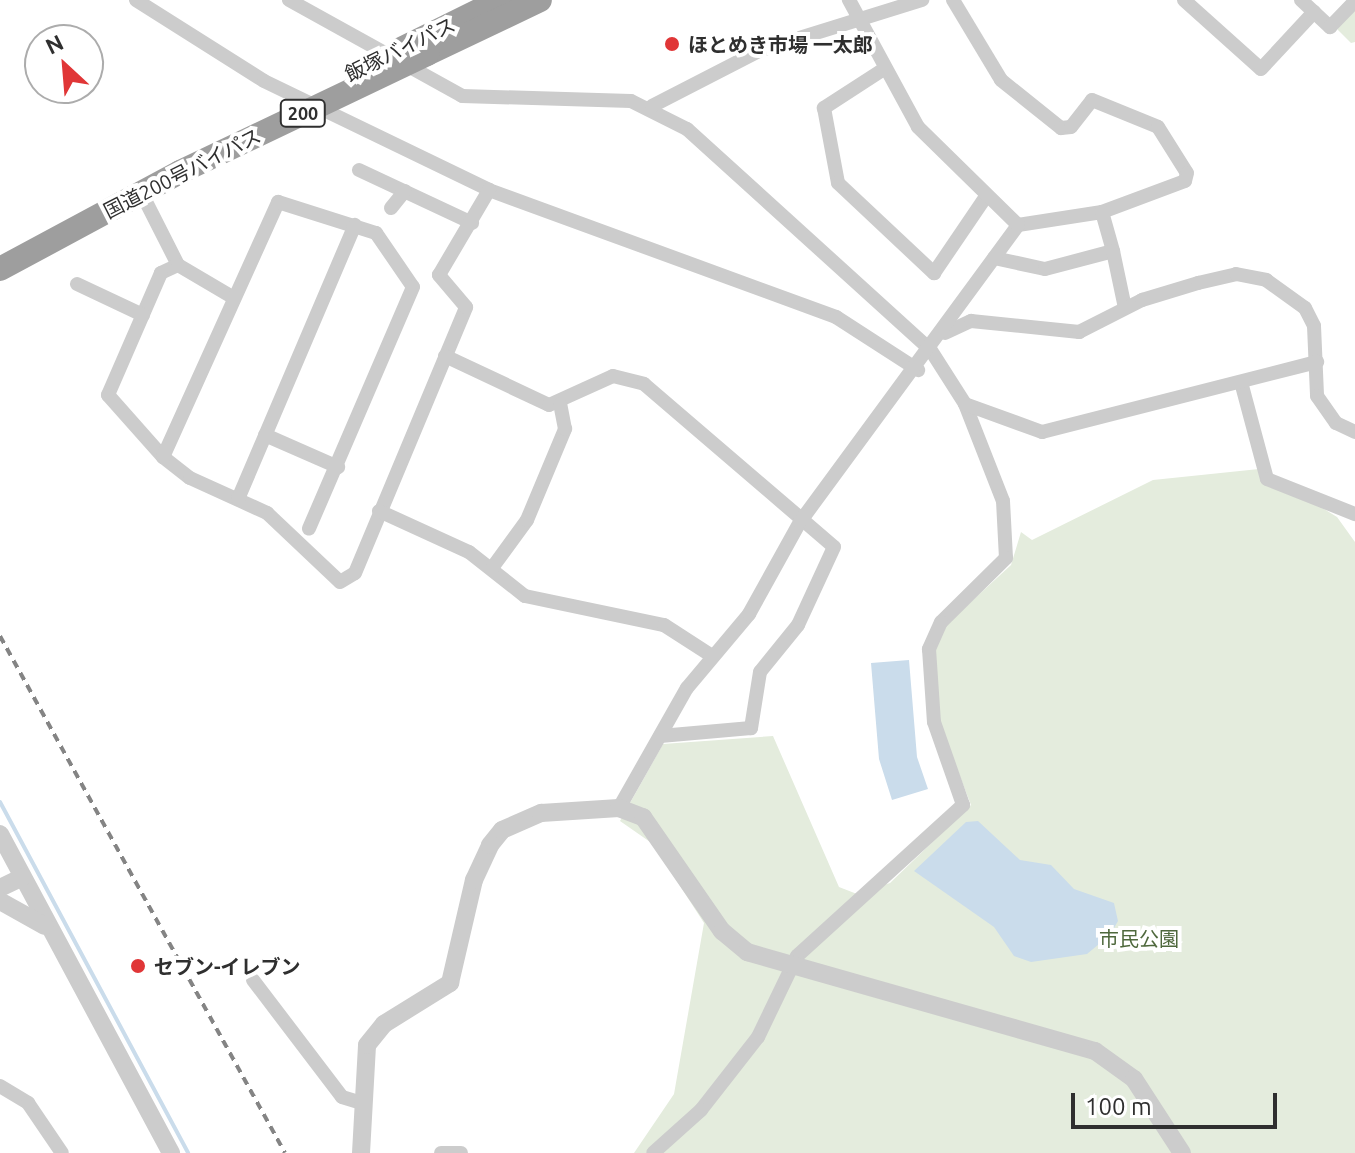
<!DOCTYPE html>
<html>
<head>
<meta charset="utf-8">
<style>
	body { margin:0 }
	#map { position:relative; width:1355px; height:1153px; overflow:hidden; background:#fff; font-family:Ubuntu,"Noto Sans JP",sans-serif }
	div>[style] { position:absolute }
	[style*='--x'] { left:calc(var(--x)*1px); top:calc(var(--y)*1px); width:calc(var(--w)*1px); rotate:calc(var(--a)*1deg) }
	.green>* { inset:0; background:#e4ecdd }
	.water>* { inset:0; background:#cadceb }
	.stream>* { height:4px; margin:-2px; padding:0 2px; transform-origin:2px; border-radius:2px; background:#cadceb }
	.minor>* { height:14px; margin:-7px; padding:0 7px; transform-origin:7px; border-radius:7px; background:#ccc }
	.tertiary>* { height:18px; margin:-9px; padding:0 9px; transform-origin:9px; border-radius:9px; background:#ccc }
	.trunk>* { height:24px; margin:-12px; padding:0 12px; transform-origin:12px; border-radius:12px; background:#9e9e9e }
	.rail>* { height:4px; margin-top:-2px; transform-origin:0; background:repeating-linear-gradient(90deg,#848484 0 8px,transparent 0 14px) }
	.trunk-bridge>* { height:24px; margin:-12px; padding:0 12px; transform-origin:12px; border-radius:12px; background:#9e9e9e }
	.dots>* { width:22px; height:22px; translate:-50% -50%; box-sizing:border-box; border:4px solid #fff; border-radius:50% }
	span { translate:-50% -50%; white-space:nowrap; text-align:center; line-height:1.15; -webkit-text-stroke:8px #fff; paint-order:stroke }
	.shield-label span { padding:2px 6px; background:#fff; border:2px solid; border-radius:6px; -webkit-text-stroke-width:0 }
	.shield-label { font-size:18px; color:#2f2f2f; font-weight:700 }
	.poi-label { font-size:20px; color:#2f2f2f; font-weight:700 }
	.left { translate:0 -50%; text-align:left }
	.street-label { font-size:20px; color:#2f2f2f }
	.park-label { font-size:20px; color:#4f693d }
	.north { position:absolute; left:24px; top:24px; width:80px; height:80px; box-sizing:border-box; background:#fff; border:2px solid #acacac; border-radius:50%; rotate:334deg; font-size:22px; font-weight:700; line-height:32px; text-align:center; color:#2f2f2f }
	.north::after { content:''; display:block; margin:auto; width:28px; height:36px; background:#e03637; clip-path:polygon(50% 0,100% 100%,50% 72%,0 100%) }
	.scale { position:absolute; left:1071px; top:1093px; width:206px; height:36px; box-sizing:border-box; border:4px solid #2f2f2f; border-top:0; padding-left:10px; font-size:24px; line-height:28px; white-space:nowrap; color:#2f2f2f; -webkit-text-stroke:6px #fff; paint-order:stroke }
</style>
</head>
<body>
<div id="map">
	<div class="green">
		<i style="clip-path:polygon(1355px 7px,1355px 42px,1351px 43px,1335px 27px)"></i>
		<i style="clip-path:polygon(1259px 469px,1337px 517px,1355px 542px,1355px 1153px,634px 1153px,674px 1094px,704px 923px,653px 844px,620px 821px,663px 744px,773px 736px,839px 887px,857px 894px,890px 883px,971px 805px,939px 722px,934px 653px,947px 624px,1011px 565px,1021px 532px,1032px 540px,1153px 480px)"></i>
	</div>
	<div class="water">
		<i style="clip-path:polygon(909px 660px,917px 757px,928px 789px,892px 800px,879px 759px,871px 663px)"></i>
		<i style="clip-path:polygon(978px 821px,1020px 860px,1051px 865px,1074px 889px,1114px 903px,1118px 921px,1110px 935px,1087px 954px,1031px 962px,1014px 956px,994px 927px,914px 871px,966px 822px)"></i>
	</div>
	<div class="stream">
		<i style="--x:0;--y:802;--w:398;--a:61.8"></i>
	</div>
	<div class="minor">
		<i style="--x:136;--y:0;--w:151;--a:32.3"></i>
		<i style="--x:264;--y:81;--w:250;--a:25.8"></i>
		<i style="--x:489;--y:190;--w:370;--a:20.1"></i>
		<i style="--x:836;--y:317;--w:98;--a:32.9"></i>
		<i style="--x:289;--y:0;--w:198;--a:29"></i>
		<i style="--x:462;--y:96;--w:169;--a:1.7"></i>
		<i style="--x:631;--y:101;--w:63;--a:26.6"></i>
		<i style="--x:687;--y:129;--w:328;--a:42.2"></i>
		<i style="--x:930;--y:349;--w:65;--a:57.5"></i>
		<i style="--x:965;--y:404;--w:104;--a:68.6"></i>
		<i style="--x:1003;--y:501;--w:57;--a:87"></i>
		<i style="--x:1006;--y:558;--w:91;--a:135.4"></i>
		<i style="--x:941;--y:622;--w:30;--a:114"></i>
		<i style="--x:929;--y:649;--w:73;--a:86.1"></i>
		<i style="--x:934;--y:722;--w:88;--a:70.7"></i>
		<i style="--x:963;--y:805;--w:224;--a:137.7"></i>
		<i style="--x:797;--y:956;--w:90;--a:115.7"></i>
		<i style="--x:758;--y:1037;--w:93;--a:128"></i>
		<i style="--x:701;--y:1110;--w:64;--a:138.1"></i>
		<i style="--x:953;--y:0;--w:93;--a:59"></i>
		<i style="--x:1001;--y:80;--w:77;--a:38.7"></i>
		<i style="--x:1061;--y:128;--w:10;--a:-6"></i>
		<i style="--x:1071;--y:127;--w:34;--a:-52"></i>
		<i style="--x:1092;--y:100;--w:71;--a:22.2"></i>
		<i style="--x:1158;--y:127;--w:54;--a:57.8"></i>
		<i style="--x:1187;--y:173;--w:8;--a:104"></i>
		<i style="--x:1185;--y:181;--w:89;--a:159.5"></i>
		<i style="--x:1102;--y:212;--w:85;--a:171.2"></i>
		<i style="--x:1184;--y:0;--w:103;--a:41.9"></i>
		<i style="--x:1261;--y:69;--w:78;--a:-47.1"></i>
		<i style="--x:1301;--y:0;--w:40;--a:43"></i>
		<i style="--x:1330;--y:27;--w:36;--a:-46"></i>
		<i style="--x:884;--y:69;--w:72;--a:147"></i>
		<i style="--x:824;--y:108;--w:76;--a:79.4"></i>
		<i style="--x:838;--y:183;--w:132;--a:43.2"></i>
		<i style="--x:934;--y:273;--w:94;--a:-55.8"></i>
		<i style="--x:652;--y:106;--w:123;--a:-27.2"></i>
		<i style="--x:761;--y:50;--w:169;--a:-17.3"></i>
		<i style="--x:359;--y:170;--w:125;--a:25.1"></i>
		<i style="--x:141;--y:192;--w:82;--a:63.1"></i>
		<i style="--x:178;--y:265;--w:19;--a:155"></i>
		<i style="--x:161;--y:273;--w:133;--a:113.5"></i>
		<i style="--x:108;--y:395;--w:83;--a:48.4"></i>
		<i style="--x:163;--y:457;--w:34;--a:38"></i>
		<i style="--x:190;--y:478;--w:85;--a:24.4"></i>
		<i style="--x:267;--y:513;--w:100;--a:43.4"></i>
		<i style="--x:340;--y:582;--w:17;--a:-31"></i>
		<i style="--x:355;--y:573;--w:288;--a:-67.3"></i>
		<i style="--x:466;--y:307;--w:42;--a:-130.2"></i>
		<i style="--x:439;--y:275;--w:99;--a:-59.5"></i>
		<i style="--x:391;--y:208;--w:22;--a:-51"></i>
		<i style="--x:1102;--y:212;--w:41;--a:74.2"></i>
		<i style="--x:994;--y:258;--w:52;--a:12.2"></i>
		<i style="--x:1045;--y:269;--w:70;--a:-14.8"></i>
		<i style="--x:1113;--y:251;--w:58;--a:78.1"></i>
		<i style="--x:178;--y:265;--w:65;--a:30.5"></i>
		<i style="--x:77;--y:284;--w:73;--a:25.2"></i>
		<i style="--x:945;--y:333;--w:29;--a:-25"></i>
		<i style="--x:971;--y:321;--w:109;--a:5.8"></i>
		<i style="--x:1079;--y:332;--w:71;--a:-26.9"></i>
		<i style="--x:1142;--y:300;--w:59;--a:-16.9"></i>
		<i style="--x:1198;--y:283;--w:39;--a:-13"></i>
		<i style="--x:1236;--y:274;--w:31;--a:11"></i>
		<i style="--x:1266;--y:280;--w:48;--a:35.7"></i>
		<i style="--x:1305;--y:308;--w:20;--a:63"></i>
		<i style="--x:1314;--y:326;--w:70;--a:87.5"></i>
		<i style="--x:1317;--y:396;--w:33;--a:55"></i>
		<i style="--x:1336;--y:423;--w:21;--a:25"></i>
		<i style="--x:445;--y:356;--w:115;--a:25.2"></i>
		<i style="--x:549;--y:405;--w:70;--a:-24.4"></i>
		<i style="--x:613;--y:376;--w:32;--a:14"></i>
		<i style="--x:644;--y:384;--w:250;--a:40.6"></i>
		<i style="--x:834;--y:547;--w:86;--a:114.8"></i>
		<i style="--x:798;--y:625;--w:60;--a:129"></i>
		<i style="--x:760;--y:672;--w:57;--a:99.1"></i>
		<i style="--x:751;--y:728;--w:91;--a:175"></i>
		<i style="--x:1241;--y:382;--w:100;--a:75"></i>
		<i style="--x:1267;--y:479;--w:95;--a:21.7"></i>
		<i style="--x:965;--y:404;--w:82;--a:20"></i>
		<i style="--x:1042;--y:432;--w:284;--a:-14.3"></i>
		<i style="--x:265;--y:435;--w:80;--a:23.7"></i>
		<i style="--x:163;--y:457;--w:280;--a:-65.7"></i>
		<i style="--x:278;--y:202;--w:103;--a:17.6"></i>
		<i style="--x:376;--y:233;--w:65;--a:55.6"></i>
		<i style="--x:413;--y:287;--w:263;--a:113.3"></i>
		<i style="--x:238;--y:499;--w:298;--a:-66.9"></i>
		<i style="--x:379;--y:511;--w:99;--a:24.5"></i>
		<i style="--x:469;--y:552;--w:71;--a:38.2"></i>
		<i style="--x:525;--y:596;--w:142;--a:11.8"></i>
		<i style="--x:664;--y:625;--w:57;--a:32.9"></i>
		<i style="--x:492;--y:568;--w:59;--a:-53.9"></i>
		<i style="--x:527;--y:520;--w:99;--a:-67.3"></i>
		<i style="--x:565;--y:429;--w:25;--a:-101"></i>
		<i style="--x:619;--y:808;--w:138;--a:-60.5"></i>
		<i style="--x:687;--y:688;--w:97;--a:-50"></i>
		<i style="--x:749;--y:614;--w:105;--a:-61"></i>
		<i style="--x:800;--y:522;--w:368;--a:-53.7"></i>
		<i style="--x:1018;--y:225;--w:140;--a:-135.6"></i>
		<i style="--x:918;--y:127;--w:145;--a:-118.5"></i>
		<i style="--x:253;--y:980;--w:147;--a:52.7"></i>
		<i style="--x:342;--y:1097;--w:24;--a:17"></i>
		<i style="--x:0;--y:1086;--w:33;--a:31"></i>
		<i style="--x:28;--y:1103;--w:60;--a:55.8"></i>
		<i style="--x:441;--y:1153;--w:20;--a:0"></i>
	</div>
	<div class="tertiary">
		<i style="--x:0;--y:834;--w:362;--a:61.8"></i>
		<i style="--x:0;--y:888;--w:25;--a:-26"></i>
		<i style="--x:0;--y:901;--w:51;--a:29.1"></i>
		<i style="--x:361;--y:1153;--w:108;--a:-86.8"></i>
		<i style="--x:367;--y:1045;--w:27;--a:-51"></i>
		<i style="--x:384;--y:1024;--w:78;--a:-31.8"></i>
		<i style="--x:450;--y:983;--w:106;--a:-76.9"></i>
		<i style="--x:474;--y:880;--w:38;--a:-65"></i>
		<i style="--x:490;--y:845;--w:19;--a:-51"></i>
		<i style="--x:502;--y:830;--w:43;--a:-23.6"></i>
		<i style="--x:541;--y:813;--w:78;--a:-3.7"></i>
		<i style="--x:619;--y:808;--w:26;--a:21"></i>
		<i style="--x:643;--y:817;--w:139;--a:55.3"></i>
		<i style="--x:722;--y:931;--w:33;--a:40"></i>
		<i style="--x:747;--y:952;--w:362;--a:15.9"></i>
		<i style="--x:1095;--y:1051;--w:48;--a:35.7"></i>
		<i style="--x:1134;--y:1079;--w:88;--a:57"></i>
	</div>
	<div class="trunk">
		<i style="--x:399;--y:50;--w:113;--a:-26.3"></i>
		<i style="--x:427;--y:54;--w:125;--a:-25.5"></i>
		<i style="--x:0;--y:269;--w:204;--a:-28.3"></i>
	</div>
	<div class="rail">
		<i style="--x:0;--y:636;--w:590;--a:61.13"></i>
	</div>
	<div class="trunk-bridge">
		<i style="--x:180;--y:172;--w:274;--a:-25.5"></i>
	</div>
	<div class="dots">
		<i style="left:672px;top:44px;background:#e03637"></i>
		<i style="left:138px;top:966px;background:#e03637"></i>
	</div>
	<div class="shield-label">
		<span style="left:303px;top:113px">200</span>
	</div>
	<div class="poi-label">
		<span class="left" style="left:688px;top:44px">ほとめき市場 一太郎</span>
		<span class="left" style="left:154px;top:966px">セブン-イレブン</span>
	</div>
	<div class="street-label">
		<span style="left:400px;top:49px;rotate:-26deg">飯塚バイパス</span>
		<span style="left:182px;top:173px;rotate:-27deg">国道200号バイパス</span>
	</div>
	<div class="park-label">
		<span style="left:1139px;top:938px">市民公園</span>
	</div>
	<div class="north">N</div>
	<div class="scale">100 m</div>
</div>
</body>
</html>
